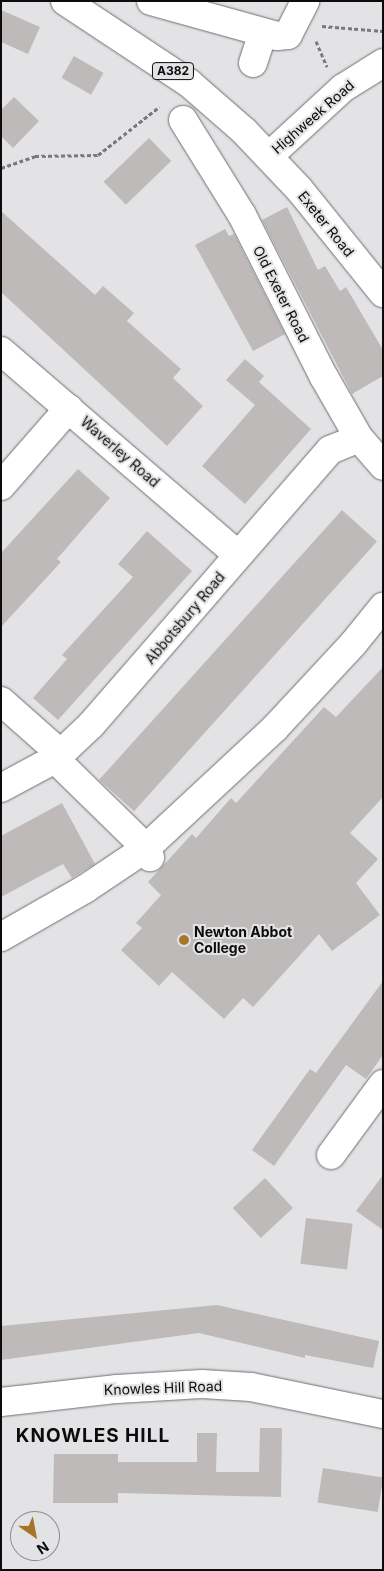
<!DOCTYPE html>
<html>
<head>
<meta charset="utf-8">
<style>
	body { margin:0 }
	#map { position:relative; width:384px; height:1571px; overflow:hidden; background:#e3e3e6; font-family:Inter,sans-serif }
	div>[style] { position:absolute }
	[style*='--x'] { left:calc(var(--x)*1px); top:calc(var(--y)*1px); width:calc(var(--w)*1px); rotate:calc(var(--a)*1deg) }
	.building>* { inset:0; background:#bebab9; transform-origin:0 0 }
	.path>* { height:3px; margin-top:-1.5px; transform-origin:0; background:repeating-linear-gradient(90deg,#79797b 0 4px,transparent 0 6.5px) }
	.roads { filter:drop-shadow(0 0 1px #6e6f71) drop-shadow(0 0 1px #6e6f71) }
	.minor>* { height:28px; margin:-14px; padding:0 14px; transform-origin:14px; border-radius:14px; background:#fff }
	.major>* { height:28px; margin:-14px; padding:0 14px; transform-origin:14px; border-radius:14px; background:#fff }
	.dots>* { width:14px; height:14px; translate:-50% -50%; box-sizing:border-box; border:2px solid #e3e3e6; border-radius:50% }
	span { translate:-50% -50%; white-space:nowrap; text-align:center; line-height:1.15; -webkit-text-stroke:4px #e3e3e6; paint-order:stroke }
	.shield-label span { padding:1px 4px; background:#e3e3e6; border:1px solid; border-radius:4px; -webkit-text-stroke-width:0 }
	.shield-label { font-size:12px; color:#0c0c0d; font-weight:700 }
	.street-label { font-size:14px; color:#0c0c0d }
	.poi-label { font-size:14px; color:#0c0c0d; font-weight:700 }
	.left { translate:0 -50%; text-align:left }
	.district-label { font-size:19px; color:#0c0c0d; font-weight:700; letter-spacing:1px }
	.frame { position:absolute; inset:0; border:2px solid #0c0c0d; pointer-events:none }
	.north { position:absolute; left:10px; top:1511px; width:50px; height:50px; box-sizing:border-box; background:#e3e3e6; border:1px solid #8d8d8f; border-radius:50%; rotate:147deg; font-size:14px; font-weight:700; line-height:20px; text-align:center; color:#0c0c0d }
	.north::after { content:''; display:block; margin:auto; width:18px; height:22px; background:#a5762a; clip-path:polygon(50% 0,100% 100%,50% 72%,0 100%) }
</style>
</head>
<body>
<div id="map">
	<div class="building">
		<i style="clip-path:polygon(1px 10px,40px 27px,28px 54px,1px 42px)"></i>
		<i style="left:74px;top:56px;width:34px;height:25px;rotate:30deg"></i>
		<i style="clip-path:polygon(14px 97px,39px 121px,13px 148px,1px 136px,1px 110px)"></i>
		<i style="left:149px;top:138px;width:32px;height:63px;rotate:46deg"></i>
		<i style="clip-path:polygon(287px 207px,318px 270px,325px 266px,340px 291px,346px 287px,383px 350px,383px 376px,352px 394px,262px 220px)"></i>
		<i style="clip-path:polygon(1px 211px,95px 295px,103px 286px,134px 313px,127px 321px,181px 369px,173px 378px,203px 406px,167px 446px,1px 292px)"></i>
		<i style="clip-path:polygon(225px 229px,229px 236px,234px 234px,285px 334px,253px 351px,195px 245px)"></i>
		<i style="clip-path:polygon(245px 359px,264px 376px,259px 382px,311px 429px,245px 504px,202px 466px,255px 405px,226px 380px)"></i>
		<i style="clip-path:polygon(78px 469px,110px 498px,57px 559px,61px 562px,1px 627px,1px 553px)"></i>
		<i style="left:342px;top:510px;width:47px;height:363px;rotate:42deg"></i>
		<i style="clip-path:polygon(147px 531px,192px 571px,58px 720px,33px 698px,67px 659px,62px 655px,133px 577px,118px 564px)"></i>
		<i style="clip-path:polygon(383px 667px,383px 797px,350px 833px,378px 859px,356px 883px,380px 915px,332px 951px,319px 934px,253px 1007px,243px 998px,224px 1019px,172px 972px,159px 986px,121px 950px,142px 928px,136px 923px,161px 895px,148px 882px,192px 834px,196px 838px,231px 798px,236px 803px,324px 707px,336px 717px)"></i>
		<i style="clip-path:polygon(62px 803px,95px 864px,72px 878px,63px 864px,1px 897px,1px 836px)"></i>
		<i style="clip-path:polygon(383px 981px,383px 1055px,366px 1079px,346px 1065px,274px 1166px,252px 1150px,310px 1069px,316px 1073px)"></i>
		<i style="clip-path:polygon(383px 1175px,383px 1230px,356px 1211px)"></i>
		<i style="left:265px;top:1178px;width:41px;height:44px;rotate:47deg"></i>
		<i style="left:306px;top:1218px;width:47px;height:46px;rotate:7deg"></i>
		<i style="clip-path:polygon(217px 1305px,379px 1341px,373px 1368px,305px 1355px,305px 1358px,199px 1333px,1px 1360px,1px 1326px)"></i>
		<i style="clip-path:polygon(260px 1428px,282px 1428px,281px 1497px,118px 1493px,118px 1503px,53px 1503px,54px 1454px,118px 1454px,118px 1462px,197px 1462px,197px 1433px,217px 1433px,216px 1472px,259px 1472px)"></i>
		<i style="left:323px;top:1468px;width:61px;height:35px;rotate:9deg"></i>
	</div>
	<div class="path">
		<i style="--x:322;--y:26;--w:61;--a:4.7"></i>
		<i style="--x:316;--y:41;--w:28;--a:67"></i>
		<i style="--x:1;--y:168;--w:36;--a:-19"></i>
		<i style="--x:35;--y:156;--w:63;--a:-0.9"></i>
		<i style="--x:98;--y:155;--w:78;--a:-38.2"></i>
	</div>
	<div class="roads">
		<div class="minor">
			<i style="--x:151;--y:1;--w:131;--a:15.5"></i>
			<i style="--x:277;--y:36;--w:11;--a:-5"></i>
			<i style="--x:288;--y:35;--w:38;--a:-63"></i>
			<i style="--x:253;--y:63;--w:32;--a:-72"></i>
			<i style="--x:183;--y:120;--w:112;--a:58.2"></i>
			<i style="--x:242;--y:215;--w:182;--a:63.2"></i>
			<i style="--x:324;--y:377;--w:70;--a:60.2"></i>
			<i style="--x:359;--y:438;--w:37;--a:49"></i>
			<i style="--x:269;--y:156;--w:100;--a:-42.6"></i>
			<i style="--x:343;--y:88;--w:47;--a:-32"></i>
			<i style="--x:1;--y:351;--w:313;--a:40.7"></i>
			<i style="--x:1;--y:486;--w:103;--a:-48.9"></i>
			<i style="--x:1;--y:701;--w:80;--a:41.5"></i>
			<i style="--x:55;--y:759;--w:127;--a:44.4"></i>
			<i style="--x:146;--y:848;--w:10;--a:66"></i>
			<i style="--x:1;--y:788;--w:61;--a:-28.2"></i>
			<i style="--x:55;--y:759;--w:50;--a:-43.4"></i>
			<i style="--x:91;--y:725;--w:364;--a:-49"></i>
			<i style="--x:330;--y:450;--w:31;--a:-22"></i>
			<i style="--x:1;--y:937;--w:97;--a:-29.7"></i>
			<i style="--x:85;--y:889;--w:73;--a:-33.9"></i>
			<i style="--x:146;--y:848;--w:175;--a:-42.9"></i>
			<i style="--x:274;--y:729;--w:116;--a:-47.1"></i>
			<i style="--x:353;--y:644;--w:48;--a:-51"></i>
			<i style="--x:331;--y:1155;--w:88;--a:-53.8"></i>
			<i style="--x:1;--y:1402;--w:117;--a:-6.4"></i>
			<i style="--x:117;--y:1389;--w:85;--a:-3.4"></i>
			<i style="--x:202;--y:1384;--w:49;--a:3.5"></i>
			<i style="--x:251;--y:1387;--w:135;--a:11.6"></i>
		</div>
		<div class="major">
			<i style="--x:65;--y:1;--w:149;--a:33.5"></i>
			<i style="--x:189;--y:83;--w:73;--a:41.1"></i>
			<i style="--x:244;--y:131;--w:80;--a:46.5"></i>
			<i style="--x:299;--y:189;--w:134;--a:51.1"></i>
		</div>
	</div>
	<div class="dots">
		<i style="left:184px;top:940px;background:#a5762a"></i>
	</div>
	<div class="shield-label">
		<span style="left:173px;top:71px">A382</span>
	</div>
	<div class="street-label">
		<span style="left:313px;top:117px;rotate:-41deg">Highweek Road</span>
		<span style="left:326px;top:224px;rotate:51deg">Exeter Road</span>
		<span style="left:281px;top:294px;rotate:63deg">Old Exeter Road</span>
		<span style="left:120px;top:452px;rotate:41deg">Waverley Road</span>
		<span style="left:185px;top:618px;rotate:-50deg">Abbotsbury Road</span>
		<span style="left:163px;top:1388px;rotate:-2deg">Knowles Hill Road</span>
	</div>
	<div class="poi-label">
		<span class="left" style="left:194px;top:940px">Newton Abbot<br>College</span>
	</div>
	<div class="district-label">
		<span style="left:93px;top:1436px">KNOWLES HILL</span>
	</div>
	<div class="frame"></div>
	<div class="north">N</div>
</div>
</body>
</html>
